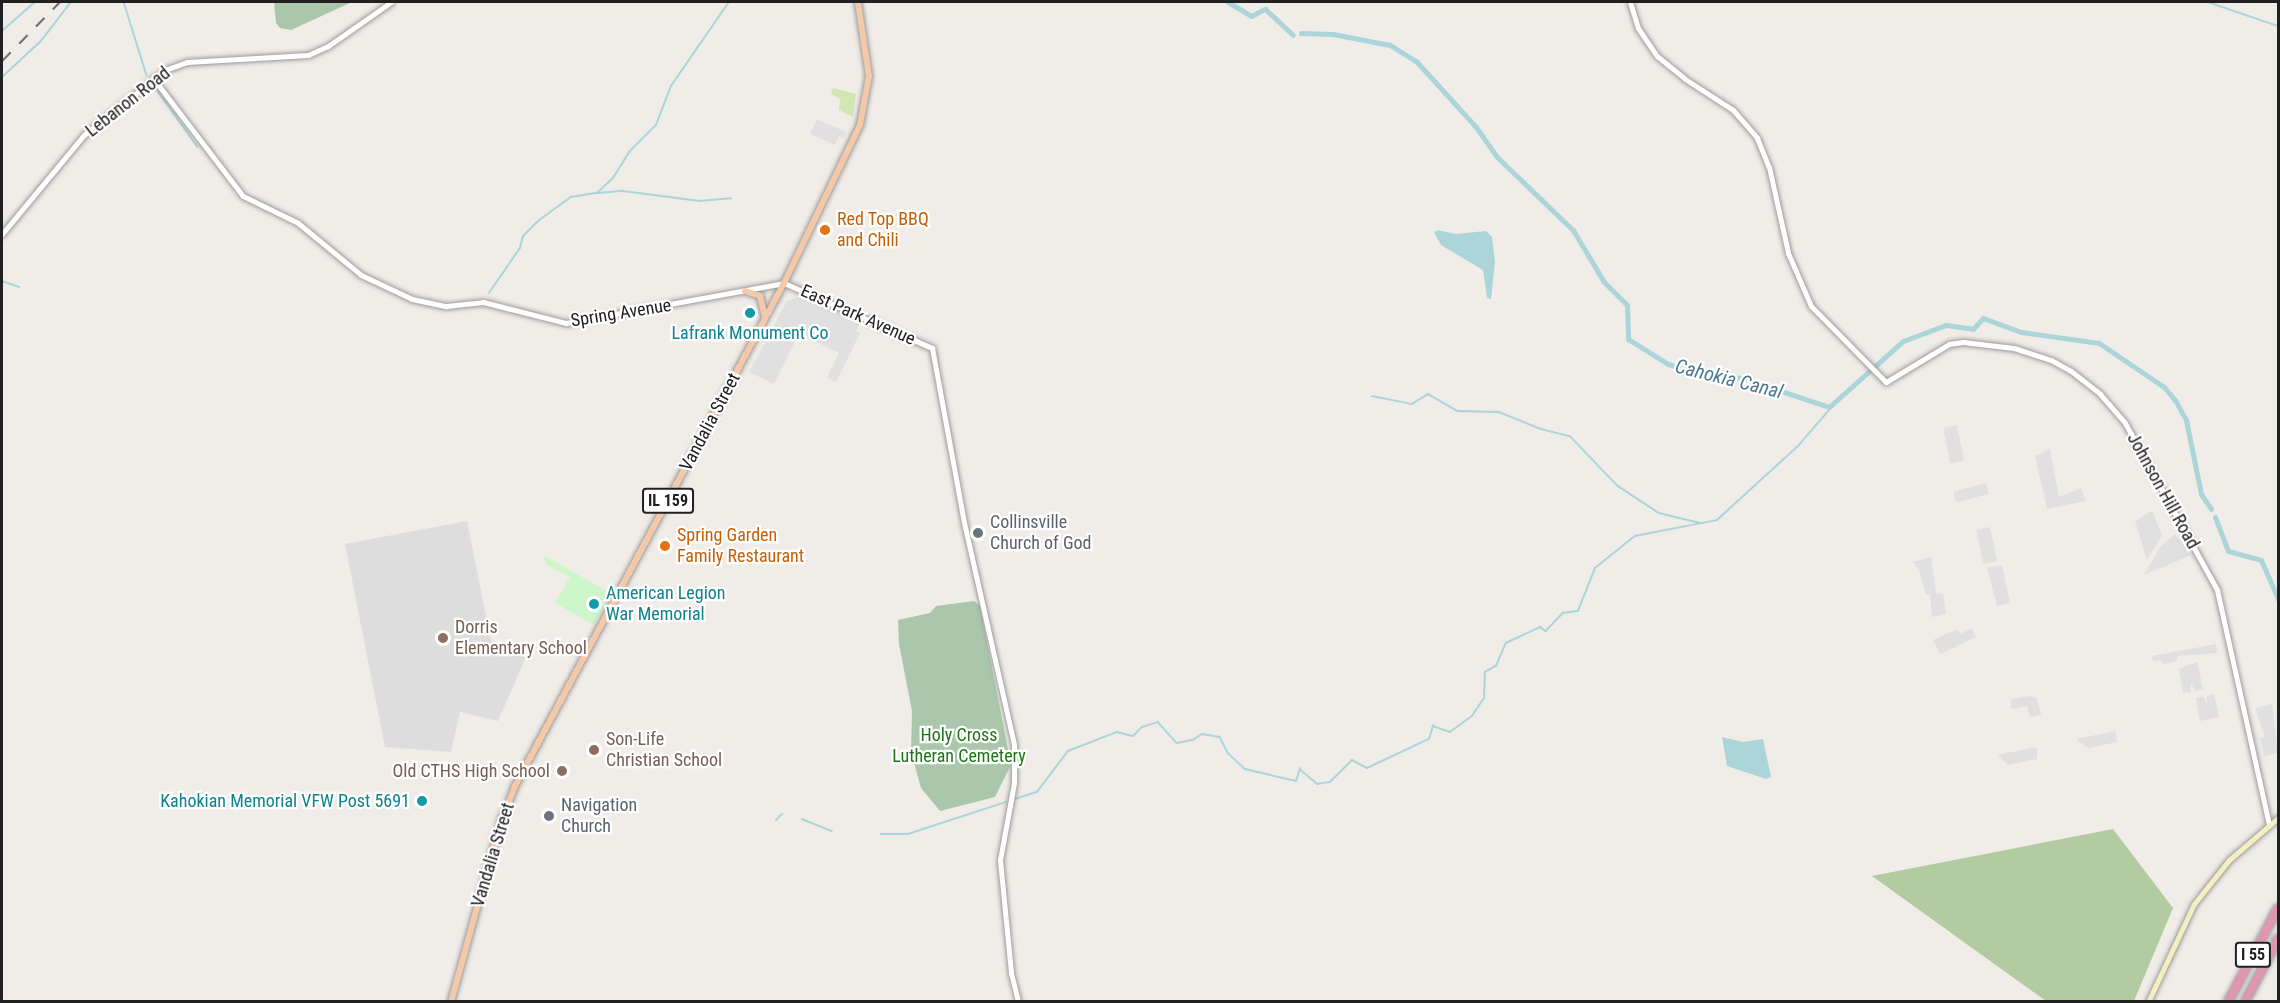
<!DOCTYPE html>
<html>
<head>
<meta charset="utf-8">
<style>
	body { margin:0 }
	#map { position:relative; width:2280px; height:1003px; overflow:hidden; background:#f0ece8; font-family:"Roboto Condensed",sans-serif }
	div>[style] { position:absolute }
	[style*='--x'] { left:calc(var(--x)*1px); top:calc(var(--y)*1px); width:calc(var(--w)*1px); rotate:calc(var(--a)*1deg) }
	.residential>* { inset:0; background:#dedddd }
	.grass>* { inset:0; background:#d2e5b3 }
	.forest>* { inset:0; background:#b3cba0 }
	.cemetery>* { inset:0; background:#abc7ab }
	.park>* { inset:0; background:#ccf5c9 }
	.parking>* { inset:0; background:#e0e0e0; transform-origin:0 0 }
	.water>* { inset:0; background:#acd5d9 }
	.stream>* { height:1.5px; margin:-0.75px; padding:0 0.75px; transform-origin:0.75px; border-radius:0.75px; background:#acd5d9 }
	.canal>* { height:5px; margin:-2.5px; padding:0 2.5px; transform-origin:2.5px; border-radius:2.5px; background:#acd5d9 }
	.roads { filter:drop-shadow(0 0 2px #9d9d9d) drop-shadow(0 0 2px #9d9d9d) }
	.tertiary>* { height:5px; margin:-2.5px; padding:0 2.5px; transform-origin:2.5px; border-radius:2.5px; background:#fff }
	.secondary>* { height:5px; margin:-2.5px; padding:0 2.5px; transform-origin:2.5px; border-radius:2.5px; background:#f4efc1 }
	.primary>* { height:6px; margin:-3px; padding:0 3px; transform-origin:3px; border-radius:3px; background:#f4c9a9 }
	.motorway>* { height:8px; margin:-4px; padding:0 4px; transform-origin:4px; border-radius:4px; background:#df97af }
	.rail>* { height:1.5px; margin-top:-0.75px; transform-origin:0; background:repeating-linear-gradient(90deg,#6e6e6e 0 12px,transparent 0 24px) }
	.dots>* { width:16px; height:16px; translate:-50% -50%; box-sizing:border-box; border:3px solid #fff; border-radius:50% }
	span { translate:-50% -50%; white-space:nowrap; text-align:center; line-height:1.15; -webkit-text-stroke:4.5px #fff; paint-order:stroke }
	.shield-label span { padding:2px 4px; background:#fff; border:2px solid; border-radius:4px; -webkit-text-stroke-width:0 }
	.shield-label { font-size:16px; color:#202020; font-weight:700 }
	.street-label { font-size:18px; color:#202020 }
	.food-label { font-size:18px; color:#c56008 }
	.left { translate:0 -50%; text-align:left }
	.culture-label { font-size:18px; color:#0d838f }
	.right { translate:-100% -50%; text-align:right }
	.worship-label { font-size:18px; color:#5b616d }
	.education-label { font-size:18px; color:#785e54 }
	.park-label { font-size:18px; color:#1c7616 }
	.water-label { font-size:20px; color:#4b7891; font-style:italic }
	.frame { position:absolute; inset:0; border:3px solid #202020; pointer-events:none }
</style>
</head>
<body>
<div id="map">
	<div class="residential">
		<i style="clip-path:polygon(467px 521px,491px 641px,526px 657px,498px 721px,460px 712px,451px 752px,385px 747px,345px 544px)"></i>
	</div>
	<div class="grass">
		<i style="clip-path:polygon(833px 88px,856px 94px,853px 117px,839px 110px,840px 99px,831px 94px)"></i>
	</div>
	<div class="forest">
		<i style="clip-path:polygon(2113px 829px,2173px 908px,2134px 1001px,2046px 1001px,1872px 876px)"></i>
	</div>
	<div class="cemetery">
		<i style="clip-path:polygon(274px 2px,352px 2px,291px 30px,280px 28px,276px 23px)"></i>
		<i style="clip-path:polygon(974px 601px,980px 606px,1011px 765px,995px 797px,940px 811px,921px 788px,911px 752px,912px 711px,899px 644px,898px 620px,930px 613px,936px 606px)"></i>
	</div>
	<div class="park">
		<i style="clip-path:polygon(543px 555px,612px 594px,594px 625px,555px 603px,570px 577px,546px 564px)"></i>
	</div>
	<div class="parking">
		<i style="clip-path:polygon(817px 119px,846px 132px,844px 138px,839px 136px,835px 145px,810px 134px)"></i>
		<i style="clip-path:polygon(799px 296px,860px 323px,856px 331px,860px 333px,836px 382px,827px 378px,839px 353px,799px 333px,774px 384px,749px 372px,787px 301px)"></i>
		<i style="left:1957px;top:425px;width:36px;height:14px;rotate:79deg"></i>
		<i style="clip-path:polygon(2050px 449px,2059px 497px,2081px 488px,2086px 501px,2047px 509px,2035px 456px)"></i>
		<i style="left:1986px;top:483px;width:11px;height:34px;rotate:75deg"></i>
		<i style="clip-path:polygon(2152px 511px,2162px 535px,2147px 560px,2135px 521px)"></i>
		<i style="left:1990px;top:527px;width:35px;height:14px;rotate:78deg"></i>
		<i style="clip-path:polygon(2175px 534px,2191px 555px,2144px 575px,2160px 547px)"></i>
		<i style="clip-path:polygon(1931px 557px,1936px 593px,1943px 594px,1946px 614px,1932px 617px,1930px 594px,1926px 595px,1919px 570px,1912px 562px)"></i>
		<i style="clip-path:polygon(2002px 566px,2010px 603px,1997px 606px,1987px 567px)"></i>
		<i style="clip-path:polygon(1972px 628px,1976px 637px,1940px 654px,1933px 640px,1957px 629px,1960px 634px)"></i>
		<i style="clip-path:polygon(2216px 644px,2217px 653px,2177px 656px,2177px 661px,2163px 664px,2161px 660px,2153px 661px,2152px 656px)"></i>
		<i style="clip-path:polygon(2197px 662px,2203px 689px,2195px 691px,2191px 683px,2191px 692px,2183px 693px,2179px 669px)"></i>
		<i style="clip-path:polygon(2214px 694px,2219px 717px,2200px 721px,2196px 698px,2203px 697px,2207px 704px,2207px 696px)"></i>
		<i style="clip-path:polygon(2031px 696px,2037px 698px,2041px 715px,2030px 717px,2027px 706px,2011px 709px,2011px 699px)"></i>
		<i style="clip-path:polygon(2272px 704px,2278px 753px,2264px 756px,2260px 738px,2265px 737px,2255px 708px)"></i>
		<i style="clip-path:polygon(2116px 731px,2117px 742px,2088px 748px,2076px 739px)"></i>
		<i style="clip-path:polygon(2037px 747px,2037px 759px,2008px 765px,1998px 755px)"></i>
	</div>
	<div class="water">
		<i style="clip-path:polygon(1438px 230px,1456px 234px,1486px 231px,1492px 237px,1495px 262px,1491px 299px,1487px 298px,1483px 270px,1441px 245px,1434px 232px)"></i>
		<i style="clip-path:polygon(1722px 737px,1743px 742px,1763px 739px,1771px 777px,1766px 779px,1727px 766px)"></i>
	</div>
	<div class="stream">
		<i style="--x:124;--y:2;--w:77;--a:72.7"></i>
		<i style="--x:2208;--y:2;--w:74;--a:18.9"></i>
		<i style="--x:2;--y:31;--w:44;--a:-41.3"></i>
		<i style="--x:2;--y:77;--w:53;--a:-42.7"></i>
		<i style="--x:41;--y:41;--w:49;--a:-52.4"></i>
		<i style="--x:153;--y:84;--w:77;--a:54.5"></i>
		<i style="--x:598;--y:193;--w:25;--a:-5"></i>
		<i style="--x:623;--y:191;--w:77;--a:7.5"></i>
		<i style="--x:699;--y:201;--w:32;--a:-5"></i>
		<i style="--x:2;--y:281;--w:18;--a:19"></i>
		<i style="--x:489;--y:293;--w:55;--a:-55.4"></i>
		<i style="--x:520;--y:248;--w:12;--a:-76"></i>
		<i style="--x:523;--y:236;--w:21;--a:-45"></i>
		<i style="--x:538;--y:221;--w:41;--a:-36"></i>
		<i style="--x:571;--y:197;--w:26;--a:-9"></i>
		<i style="--x:597;--y:193;--w:22;--a:-43"></i>
		<i style="--x:613;--y:178;--w:31;--a:-58"></i>
		<i style="--x:629;--y:152;--w:38;--a:-45"></i>
		<i style="--x:656;--y:125;--w:42;--a:-69"></i>
		<i style="--x:671;--y:86;--w:102;--a:-55.4"></i>
		<i style="--x:1372;--y:396;--w:41;--a:11.3"></i>
		<i style="--x:1412;--y:404;--w:19;--a:-32"></i>
		<i style="--x:1428;--y:394;--w:34;--a:30"></i>
		<i style="--x:1458;--y:411;--w:41;--a:1.4"></i>
		<i style="--x:1499;--y:412;--w:45;--a:22"></i>
		<i style="--x:1541;--y:429;--w:30;--a:14"></i>
		<i style="--x:1570;--y:436;--w:69;--a:46.2"></i>
		<i style="--x:1618;--y:486;--w:49;--a:33.4"></i>
		<i style="--x:1659;--y:513;--w:42;--a:13.7"></i>
		<i style="--x:1015;--y:799;--w:23;--a:-18"></i>
		<i style="--x:1037;--y:792;--w:51;--a:-52.9"></i>
		<i style="--x:1068;--y:751;--w:53;--a:-21.2"></i>
		<i style="--x:1117;--y:732;--w:16;--a:14"></i>
		<i style="--x:1133;--y:736;--w:13;--a:-45"></i>
		<i style="--x:1142;--y:727;--w:17;--a:-17"></i>
		<i style="--x:1158;--y:722;--w:28;--a:48"></i>
		<i style="--x:1177;--y:743;--w:16;--a:-11"></i>
		<i style="--x:1193;--y:740;--w:11;--a:-34"></i>
		<i style="--x:1202;--y:734;--w:18;--a:9"></i>
		<i style="--x:1220;--y:737;--w:18;--a:63"></i>
		<i style="--x:1228;--y:753;--w:23;--a:43"></i>
		<i style="--x:1245;--y:769;--w:52;--a:13.2"></i>
		<i style="--x:1296;--y:781;--w:13;--a:-72"></i>
		<i style="--x:1300;--y:769;--w:23;--a:41"></i>
		<i style="--x:1317;--y:784;--w:13;--a:-9"></i>
		<i style="--x:1330;--y:782;--w:31;--a:-45"></i>
		<i style="--x:1352;--y:760;--w:17;--a:28"></i>
		<i style="--x:1367;--y:768;--w:68;--a:-25.1"></i>
		<i style="--x:1429;--y:739;--w:14;--a:-73"></i>
		<i style="--x:1433;--y:726;--w:18;--a:19"></i>
		<i style="--x:1450;--y:732;--w:27;--a:-36"></i>
		<i style="--x:1472;--y:716;--w:22;--a:-56"></i>
		<i style="--x:1484;--y:698;--w:26;--a:-88"></i>
		<i style="--x:1485;--y:672;--w:13;--a:-29"></i>
		<i style="--x:1496;--y:666;--w:25;--a:-67"></i>
		<i style="--x:1506;--y:643;--w:38;--a:-25"></i>
		<i style="--x:1540;--y:627;--w:7;--a:34"></i>
		<i style="--x:1546;--y:631;--w:25;--a:-47"></i>
		<i style="--x:1563;--y:613;--w:15;--a:-8"></i>
		<i style="--x:1578;--y:611;--w:46;--a:-68.4"></i>
		<i style="--x:1595;--y:568;--w:51;--a:-38.7"></i>
		<i style="--x:1635;--y:536;--w:84;--a:-11"></i>
		<i style="--x:1717;--y:520;--w:111;--a:-42.4"></i>
		<i style="--x:1799;--y:445;--w:58;--a:-49.2"></i>
		<i style="--x:802;--y:819;--w:32;--a:22"></i>
		<i style="--x:776;--y:820;--w:8;--a:-45"></i>
		<i style="--x:881;--y:834;--w:27;--a:0"></i>
		<i style="--x:908;--y:834;--w:103;--a:-18.1"></i>
	</div>
	<div class="canal">
		<i style="--x:1228;--y:2;--w:27;--a:31"></i>
		<i style="--x:1251;--y:16;--w:16;--a:-27"></i>
		<i style="--x:1265;--y:9;--w:38;--a:43"></i>
		<i style="--x:1301;--y:33;--w:32;--a:2"></i>
		<i style="--x:1333;--y:34;--w:58;--a:10.9"></i>
		<i style="--x:1390;--y:45;--w:31;--a:32"></i>
		<i style="--x:1416;--y:61;--w:89;--a:47.7"></i>
		<i style="--x:1476;--y:127;--w:35;--a:55"></i>
		<i style="--x:1496;--y:156;--w:107;--a:43.9"></i>
		<i style="--x:1573;--y:230;--w:61;--a:59.2"></i>
		<i style="--x:1604;--y:282;--w:33;--a:45"></i>
		<i style="--x:1627;--y:305;--w:34;--a:88"></i>
		<i style="--x:1628;--y:339;--w:47;--a:32"></i>
		<i style="--x:1668;--y:364;--w:27;--a:17"></i>
		<i style="--x:1694;--y:372;--w:48;--a:7.1"></i>
		<i style="--x:1742;--y:378;--w:92;--a:18.4"></i>
		<i style="--x:1829;--y:407;--w:99;--a:-41.7"></i>
		<i style="--x:1903;--y:341;--w:46;--a:-20.4"></i>
		<i style="--x:1946;--y:325;--w:27;--a:8"></i>
		<i style="--x:1973;--y:329;--w:15;--a:-48"></i>
		<i style="--x:1983;--y:318;--w:40;--a:20.2"></i>
		<i style="--x:2021;--y:332;--w:79;--a:8"></i>
		<i style="--x:2099;--y:343;--w:78;--a:34.1"></i>
		<i style="--x:2164;--y:387;--w:17;--a:50"></i>
		<i style="--x:2175;--y:400;--w:23;--a:61"></i>
		<i style="--x:2186;--y:420;--w:76;--a:78.5"></i>
		<i style="--x:2201;--y:494;--w:18;--a:56"></i>
		<i style="--x:2215;--y:517;--w:36;--a:69"></i>
		<i style="--x:2228;--y:551;--w:34;--a:15"></i>
		<i style="--x:2261;--y:560;--w:43;--a:66.4"></i>
	</div>
	<div class="roads">
		<div class="tertiary">
			<i style="--x:1630;--y:2;--w:27;--a:73"></i>
			<i style="--x:1638;--y:28;--w:34;--a:56"></i>
			<i style="--x:1657;--y:56;--w:36;--a:39"></i>
			<i style="--x:1685;--y:79;--w:57;--a:32.9"></i>
			<i style="--x:1733;--y:110;--w:37;--a:49"></i>
			<i style="--x:1757;--y:138;--w:31;--a:68"></i>
			<i style="--x:1769;--y:167;--w:88;--a:77.5"></i>
			<i style="--x:1788;--y:253;--w:58;--a:66.5"></i>
			<i style="--x:1811;--y:306;--w:107;--a:45.4"></i>
			<i style="--x:1886;--y:382;--w:74;--a:-31.1"></i>
			<i style="--x:1949;--y:344;--w:14;--a:-8"></i>
			<i style="--x:1963;--y:342;--w:51;--a:6.7"></i>
			<i style="--x:2014;--y:348;--w:39;--a:18"></i>
			<i style="--x:2051;--y:360;--w:23;--a:29"></i>
			<i style="--x:2071;--y:371;--w:37;--a:38"></i>
			<i style="--x:2100;--y:394;--w:38;--a:49"></i>
			<i style="--x:2125;--y:423;--w:191;--a:61.1"></i>
			<i style="--x:2217;--y:590;--w:241;--a:77.5"></i>
			<i style="--x:153;--y:78;--w:148;--a:52.7"></i>
			<i style="--x:243;--y:196;--w:61;--a:26.1"></i>
			<i style="--x:298;--y:223;--w:82;--a:39.5"></i>
			<i style="--x:361;--y:275;--w:56;--a:25.2"></i>
			<i style="--x:412;--y:299;--w:35;--a:12"></i>
			<i style="--x:446;--y:306;--w:37;--a:-6"></i>
			<i style="--x:483;--y:302;--w:86;--a:14.2"></i>
			<i style="--x:566;--y:323;--w:222;--a:-10.4"></i>
			<i style="--x:784;--y:283;--w:162;--a:23.7"></i>
			<i style="--x:932;--y:348;--w:182;--a:79.6"></i>
			<i style="--x:965;--y:527;--w:223;--a:77.3"></i>
			<i style="--x:1014;--y:745;--w:38;--a:90"></i>
			<i style="--x:1014;--y:783;--w:78;--a:100.3"></i>
			<i style="--x:1000;--y:860;--w:114;--a:84.4"></i>
			<i style="--x:1011;--y:973;--w:30;--a:76"></i>
			<i style="--x:2;--y:234;--w:129;--a:-50.4"></i>
			<i style="--x:84;--y:135;--w:104;--a:-38.7"></i>
			<i style="--x:165;--y:70;--w:23;--a:-20"></i>
			<i style="--x:187;--y:62;--w:121;--a:-3.3"></i>
			<i style="--x:308;--y:55;--w:22;--a:-24"></i>
			<i style="--x:328;--y:46;--w:77;--a:-34.9"></i>
		</div>
		<div class="secondary">
			<i style="--x:2148;--y:1002;--w:108;--a:-64.9"></i>
			<i style="--x:2194;--y:904;--w:56;--a:-51.5"></i>
			<i style="--x:2229;--y:860;--w:65;--a:-40.6"></i>
		</div>
		<div class="primary">
			<i style="--x:745;--y:291;--w:16;--a:18"></i>
			<i style="--x:760;--y:296;--w:22;--a:77"></i>
			<i style="--x:451;--y:1002;--w:188;--a:-74.6"></i>
			<i style="--x:501;--y:821;--w:38;--a:-68"></i>
			<i style="--x:515;--y:786;--w:570;--a:-61.86"></i>
			<i style="--x:784;--y:283;--w:175;--a:-64.3"></i>
			<i style="--x:860;--y:125;--w:50;--a:-79.6"></i>
			<i style="--x:869;--y:76;--w:75;--a:-98.5"></i>
		</div>
		<div class="motorway">
			<i style="--x:2228;--y:1002;--w:106;--a:-62"></i>
			<i style="--x:2245;--y:1002;--w:71;--a:-62.4"></i>
		</div>
	</div>
	<div class="rail">
		<i style="--x:2;--y:61;--w:83;--a:-45.5"></i>
	</div>
	<div class="dots">
		<i style="left:825px;top:230px;background:#e8710a"></i>
		<i style="left:750px;top:313px;background:#0f9aa8"></i>
		<i style="left:978px;top:533px;background:#6b7280"></i>
		<i style="left:665px;top:546px;background:#e8710a"></i>
		<i style="left:594px;top:604px;background:#0f9aa8"></i>
		<i style="left:443px;top:638px;background:#8d6e63"></i>
		<i style="left:594px;top:750px;background:#8d6e63"></i>
		<i style="left:562px;top:771px;background:#8d6e63"></i>
		<i style="left:422px;top:801px;background:#0f9aa8"></i>
		<i style="left:549px;top:816px;background:#6b7280"></i>
	</div>
	<div class="shield-label">
		<span style="left:668px;top:501px">IL 159</span>
		<span style="left:2253px;top:955px">I 55</span>
	</div>
	<div class="street-label">
		<span style="left:128px;top:102px;rotate:-38deg">Lebanon Road</span>
		<span style="left:621px;top:313px;rotate:-9deg">Spring Avenue</span>
		<span style="left:858px;top:315px;rotate:24deg">East Park Avenue</span>
		<span style="left:710px;top:422px;rotate:-62deg">Vandalia Street</span>
		<span style="left:2163px;top:491px;rotate:61deg">Johnson Hill Road</span>
		<span style="left:493px;top:855px;rotate:-73deg">Vandalia Street</span>
	</div>
	<div class="food-label">
		<span class="left" style="left:837px;top:230px">Red Top BBQ<br>and Chili</span>
		<span class="left" style="left:677px;top:546px">Spring Garden<br>Family Restaurant</span>
	</div>
	<div class="culture-label">
		<span style="left:750px;top:333px">Lafrank Monument Co</span>
		<span class="left" style="left:606px;top:604px">American Legion<br>War Memorial</span>
		<span class="right" style="left:410px;top:801px">Kahokian Memorial VFW Post 5691</span>
	</div>
	<div class="worship-label">
		<span class="left" style="left:990px;top:533px">Collinsville<br>Church of God</span>
		<span class="left" style="left:561px;top:816px">Navigation<br>Church</span>
	</div>
	<div class="education-label">
		<span class="left" style="left:455px;top:638px">Dorris<br>Elementary School</span>
		<span class="left" style="left:606px;top:750px">Son-Life<br>Christian School</span>
		<span class="right" style="left:550px;top:771px">Old CTHS High School</span>
	</div>
	<div class="park-label">
		<span style="left:959px;top:746px">Holy Cross<br>Lutheran Cemetery</span>
	</div>
	<div class="water-label">
		<span style="left:1729px;top:379px;rotate:14deg">Cahokia Canal</span>
	</div>
	<div class="frame"></div>
</div>
</body>
</html>
